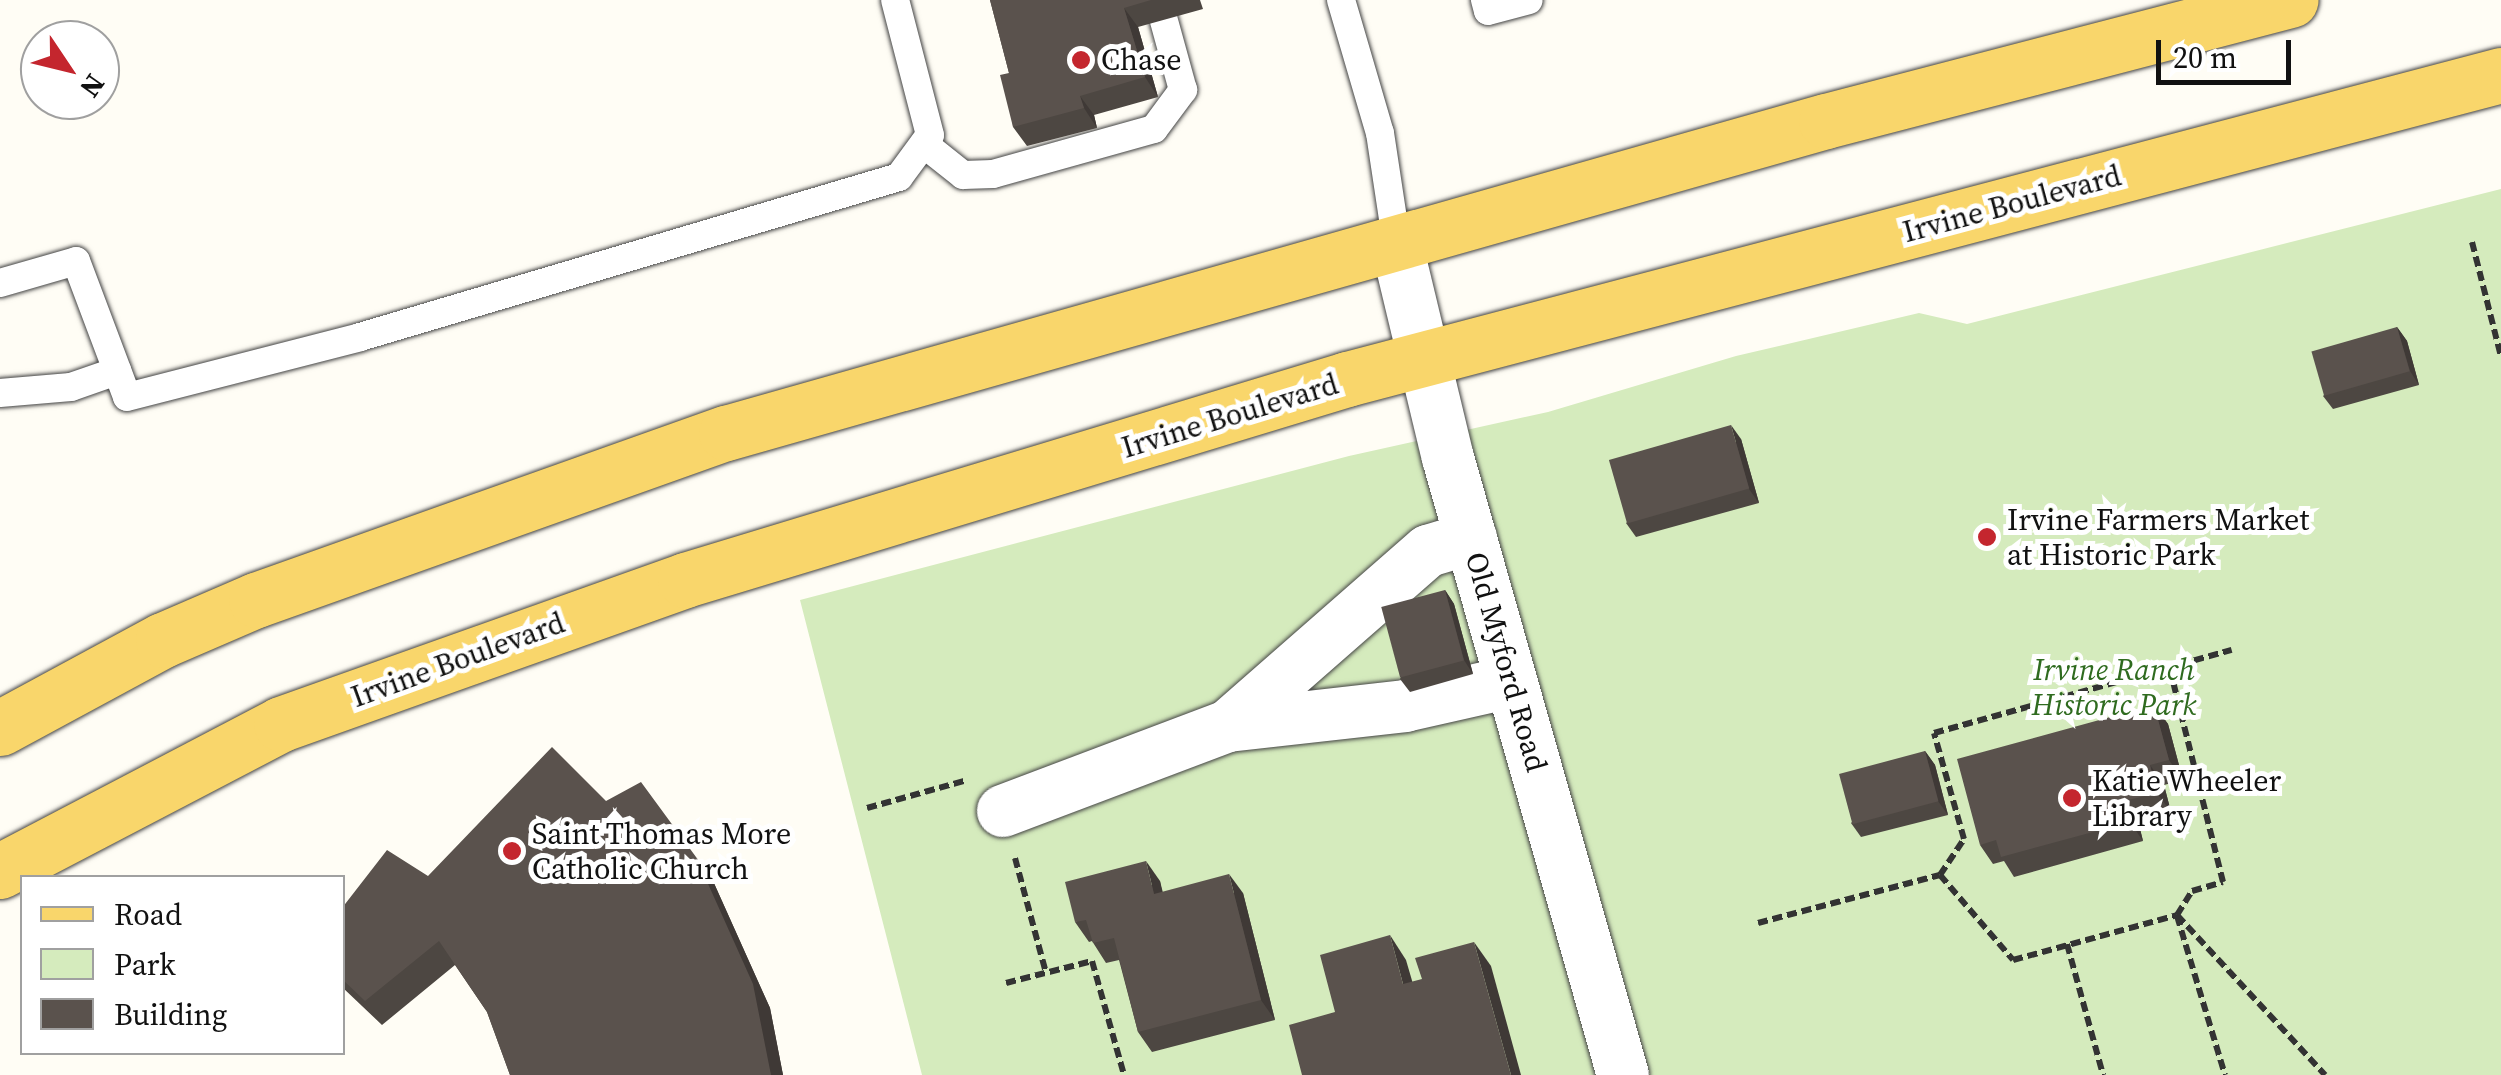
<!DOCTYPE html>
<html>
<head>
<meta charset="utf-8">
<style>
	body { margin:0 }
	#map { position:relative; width:2501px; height:1075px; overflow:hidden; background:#fffdf5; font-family:"Source Serif 4",serif }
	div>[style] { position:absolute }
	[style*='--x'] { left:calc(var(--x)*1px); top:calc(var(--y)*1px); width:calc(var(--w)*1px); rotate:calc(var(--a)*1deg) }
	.green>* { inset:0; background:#d5ebbd }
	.path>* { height:6px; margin-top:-3px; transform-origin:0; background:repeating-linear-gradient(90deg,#333 0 10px,transparent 0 15px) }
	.roads { filter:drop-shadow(0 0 2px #444) drop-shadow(0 0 2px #444) }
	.service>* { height:28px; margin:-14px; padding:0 14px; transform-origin:14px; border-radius:14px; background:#fff }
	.minor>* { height:52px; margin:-26px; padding:0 26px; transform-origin:26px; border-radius:26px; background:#fff }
	.primary>* { height:55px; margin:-27.5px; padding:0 27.5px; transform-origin:27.5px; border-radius:27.5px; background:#f9d66b }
	.wall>* { inset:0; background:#4d4742 }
	.shaded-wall>* { inset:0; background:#3f3936 }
	.building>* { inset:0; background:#5a524d; transform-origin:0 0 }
	.dots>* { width:28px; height:28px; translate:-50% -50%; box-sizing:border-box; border:5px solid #fff; border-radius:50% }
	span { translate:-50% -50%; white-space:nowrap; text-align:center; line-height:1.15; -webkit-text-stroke:10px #fff; paint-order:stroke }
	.poi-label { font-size:30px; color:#111 }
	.left { translate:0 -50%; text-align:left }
	.street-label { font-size:30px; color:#111 }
	.park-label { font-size:30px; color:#2f6b1f; font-style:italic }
	.legend { position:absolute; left:20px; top:875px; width:325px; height:180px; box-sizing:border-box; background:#fff; border:2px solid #a0a0a0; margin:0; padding:12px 18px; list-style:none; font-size:30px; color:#111 }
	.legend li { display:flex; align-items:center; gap:20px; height:50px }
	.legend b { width:50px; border:2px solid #a0a0a0 }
	.north { position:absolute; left:20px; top:20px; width:100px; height:100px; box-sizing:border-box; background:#fff; border:2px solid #a0a0a0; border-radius:50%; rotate:125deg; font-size:28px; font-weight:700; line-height:40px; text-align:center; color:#111 }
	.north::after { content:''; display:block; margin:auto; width:35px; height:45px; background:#c4262e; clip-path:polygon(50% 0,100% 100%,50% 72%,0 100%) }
	.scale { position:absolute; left:2156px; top:40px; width:135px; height:45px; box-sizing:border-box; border:5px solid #111; border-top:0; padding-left:12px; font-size:30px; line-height:35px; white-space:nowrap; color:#111; -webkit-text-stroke:8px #fff; paint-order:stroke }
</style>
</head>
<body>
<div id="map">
	<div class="green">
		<i style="clip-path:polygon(2501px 189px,2501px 1075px,922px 1075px,800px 600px,1349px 456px,1548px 412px,1736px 356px,1919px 313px,1967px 324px)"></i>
	</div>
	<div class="path">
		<i style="--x:2472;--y:242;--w:119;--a:75.8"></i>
		<i style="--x:867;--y:808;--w:101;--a:-15.6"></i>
		<i style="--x:1015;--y:858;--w:119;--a:74.9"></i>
		<i style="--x:1940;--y:875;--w:43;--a:-56.3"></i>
		<i style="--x:1964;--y:839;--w:110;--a:-105.8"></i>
		<i style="--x:1934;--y:733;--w:309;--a:-15.6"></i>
		<i style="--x:2177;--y:915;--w:218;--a:47.2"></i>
		<i style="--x:2177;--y:916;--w:166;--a:73.2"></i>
		<i style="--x:1758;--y:923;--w:188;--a:-14.8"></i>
		<i style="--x:1940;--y:875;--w:112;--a:49.3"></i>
		<i style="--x:2013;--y:960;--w:170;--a:-15.3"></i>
		<i style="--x:2177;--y:915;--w:28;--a:-58"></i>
		<i style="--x:2192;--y:891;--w:32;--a:-16"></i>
		<i style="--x:2223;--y:882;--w:219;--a:-104"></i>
		<i style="--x:2067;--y:944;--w:136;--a:74.6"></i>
		<i style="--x:1006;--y:983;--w:89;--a:-14.3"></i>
		<i style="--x:1092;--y:961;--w:118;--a:74.3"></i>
	</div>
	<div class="roads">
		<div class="service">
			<i style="--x:1341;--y:0;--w:139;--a:73.7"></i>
			<i style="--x:1380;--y:133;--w:114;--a:81.4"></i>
			<i style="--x:1485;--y:0;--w:11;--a:75"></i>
			<i style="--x:1488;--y:11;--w:42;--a:-15"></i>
			<i style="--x:924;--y:144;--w:50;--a:38.5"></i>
			<i style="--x:963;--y:175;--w:30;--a:-2"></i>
			<i style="--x:993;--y:174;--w:167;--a:-15.6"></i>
			<i style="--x:1154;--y:129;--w:49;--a:-53.4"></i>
			<i style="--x:1183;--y:90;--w:72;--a:-105.4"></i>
			<i style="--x:0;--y:283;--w:79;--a:-16.1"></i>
			<i style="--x:76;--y:261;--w:145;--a:69.4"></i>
			<i style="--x:127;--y:397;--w:241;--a:-14.4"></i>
			<i style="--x:360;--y:337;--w:562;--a:-16.53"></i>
			<i style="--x:899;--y:177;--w:52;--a:-53.6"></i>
			<i style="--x:930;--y:135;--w:139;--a:-104.5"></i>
			<i style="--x:0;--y:393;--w:71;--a:-4.8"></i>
			<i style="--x:71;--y:387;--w:49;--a:-19.2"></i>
		</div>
		<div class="minor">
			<i style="--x:1397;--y:246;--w:218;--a:76.5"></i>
			<i style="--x:1448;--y:458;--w:641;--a:74.17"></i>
			<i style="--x:1228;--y:726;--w:266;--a:-41.2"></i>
			<i style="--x:1428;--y:551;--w:45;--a:-16.8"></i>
			<i style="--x:1003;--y:811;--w:241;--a:-20.7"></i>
			<i style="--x:1228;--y:726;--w:178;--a:-6.4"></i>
			<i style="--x:1405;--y:706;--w:109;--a:-12.8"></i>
		</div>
		<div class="primary">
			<i style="--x:0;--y:728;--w:185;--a:-28.4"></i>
			<i style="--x:163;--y:640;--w:101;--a:-23.3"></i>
			<i style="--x:256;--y:600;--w:499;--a:-19.6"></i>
			<i style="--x:726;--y:433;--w:1143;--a:-15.84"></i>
			<i style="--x:1826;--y:121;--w:480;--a:-14.6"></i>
			<i style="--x:0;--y:871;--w:317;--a:-27.6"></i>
			<i style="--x:281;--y:724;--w:429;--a:-19.6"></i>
			<i style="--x:685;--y:580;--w:692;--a:-16.89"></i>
			<i style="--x:1347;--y:379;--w:1193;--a:-14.76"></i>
		</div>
	</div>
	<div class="wall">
		<i style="clip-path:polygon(990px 0,1200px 0,1203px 9px,1138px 27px,1158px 97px,1094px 115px,1097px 128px,1027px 146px,1013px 127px,1009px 73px)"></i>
		<i style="clip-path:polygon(2397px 327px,2407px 341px,2419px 385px,2333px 409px,2323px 396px)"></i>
		<i style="clip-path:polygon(1741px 439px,1759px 503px,1636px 537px,1626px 523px)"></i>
		<i style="clip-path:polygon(1445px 590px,1454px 604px,1473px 674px,1410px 692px,1400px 679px)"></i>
		<i style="clip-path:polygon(2154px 705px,2168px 724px,2183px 780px,2164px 785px,2171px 812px,2138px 821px,2143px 841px,2014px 877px,2004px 861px,1993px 864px,1980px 845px)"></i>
		<i style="clip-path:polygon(1925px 751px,1935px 765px,1948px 815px,1861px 837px,1851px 823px)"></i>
		<i style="clip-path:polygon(428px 876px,713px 881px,770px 1008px,783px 1075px,510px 1075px,487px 1012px,455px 965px,382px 1025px,342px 987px,342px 908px)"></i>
		<i style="clip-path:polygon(1160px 881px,1162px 892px,1243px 893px,1275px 1020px,1152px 1052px,1138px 1032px,1119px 960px,1106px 963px,1092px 941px,1089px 942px,1075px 922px)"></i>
	</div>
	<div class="shaded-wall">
		<i style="clip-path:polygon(1124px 8px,1138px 27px,1158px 97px,1145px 77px)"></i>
		<i style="clip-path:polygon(1080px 96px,1094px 115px,1097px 128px,1084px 108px)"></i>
		<i style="clip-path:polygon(2397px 327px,2407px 341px,2419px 385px,2410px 371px)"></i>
		<i style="clip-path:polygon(1731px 425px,1741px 439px,1759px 503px,1749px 489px)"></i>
		<i style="clip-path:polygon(1445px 590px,1454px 604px,1473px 674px,1464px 660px)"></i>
		<i style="clip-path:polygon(2154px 705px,2168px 724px,2183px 780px,2169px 760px)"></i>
		<i style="clip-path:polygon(1925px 751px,1935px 765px,1948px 815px,1938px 801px)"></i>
		<i style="clip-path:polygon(2150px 765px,2164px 785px,2171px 812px,2157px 793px)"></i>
		<i style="clip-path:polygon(2124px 801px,2138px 821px,2143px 841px,2130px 822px)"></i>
		<i style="clip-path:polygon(696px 857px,713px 881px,770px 1008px,783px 1075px,771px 1075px)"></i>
		<i style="clip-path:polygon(1146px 861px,1160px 881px,1168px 913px,1154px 894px)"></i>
		<i style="clip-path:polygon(1229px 874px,1243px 893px,1275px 1020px,1261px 1000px)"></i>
		<i style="clip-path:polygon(1390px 935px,1406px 960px,1420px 1008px,1403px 984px)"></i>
		<i style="clip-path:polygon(1474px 942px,1491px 966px,1521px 1075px,1511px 1075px)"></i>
	</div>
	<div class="building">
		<i style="clip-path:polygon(990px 0,1151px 0,1124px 8px,1145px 77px,1080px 96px,1084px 108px,1013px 127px,1000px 75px,1009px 73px)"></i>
		<i style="left:2397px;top:327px;width:46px;height:89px;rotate:74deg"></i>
		<i style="left:1731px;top:425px;width:66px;height:127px;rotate:74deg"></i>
		<i style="left:1445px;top:590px;width:73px;height:66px;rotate:75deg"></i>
		<i style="clip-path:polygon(2154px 705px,2169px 760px,2150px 765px,2157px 793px,2124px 801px,2130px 822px,2001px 857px,1996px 840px,1980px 845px,1957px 759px)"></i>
		<i style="clip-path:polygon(552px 747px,606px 801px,641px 782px,696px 857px,753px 984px,771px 1075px,510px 1075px,487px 1012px,439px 941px,365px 1001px,342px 979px,342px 908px,387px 850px,428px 876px)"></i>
		<i style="left:1925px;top:751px;width:52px;height:89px;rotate:75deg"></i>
		<i style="clip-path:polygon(1146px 861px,1154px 894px,1229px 874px,1261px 1000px,1138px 1032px,1114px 938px,1093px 943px,1086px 920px,1075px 922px,1065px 882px)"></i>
		<i style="clip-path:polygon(1390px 935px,1403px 984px,1422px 979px,1415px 958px,1474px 942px,1511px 1075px,1302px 1075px,1289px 1025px,1335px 1012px,1320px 955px)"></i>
	</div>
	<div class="dots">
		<i style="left:1081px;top:60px;background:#c4262e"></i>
		<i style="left:1987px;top:537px;background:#c4262e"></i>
		<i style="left:2072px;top:798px;background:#c4262e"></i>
		<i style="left:512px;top:851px;background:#c4262e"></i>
	</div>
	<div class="poi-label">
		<span class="left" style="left:1101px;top:60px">Chase</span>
		<span class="left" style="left:2007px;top:537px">Irvine Farmers Market<br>at Historic Park</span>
		<span class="left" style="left:2092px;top:798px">Katie Wheeler<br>Library</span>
		<span class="left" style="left:532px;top:851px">Saint Thomas More<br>Catholic Church</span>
	</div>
	<div class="street-label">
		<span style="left:2012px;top:204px;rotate:-15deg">Irvine Boulevard</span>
		<span style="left:1230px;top:416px;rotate:-17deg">Irvine Boulevard</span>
		<span style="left:458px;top:660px;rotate:-20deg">Irvine Boulevard</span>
		<span style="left:1506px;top:662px;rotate:74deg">Old Myford Road</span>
	</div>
	<div class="park-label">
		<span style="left:2114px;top:687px">Irvine Ranch<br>Historic Park</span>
	</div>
	<ul class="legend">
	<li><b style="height:12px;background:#f9d66b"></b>Road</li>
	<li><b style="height:28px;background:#d5ebbd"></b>Park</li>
	<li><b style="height:28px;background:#5a524d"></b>Building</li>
	</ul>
	<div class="north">N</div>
	<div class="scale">20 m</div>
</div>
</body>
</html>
